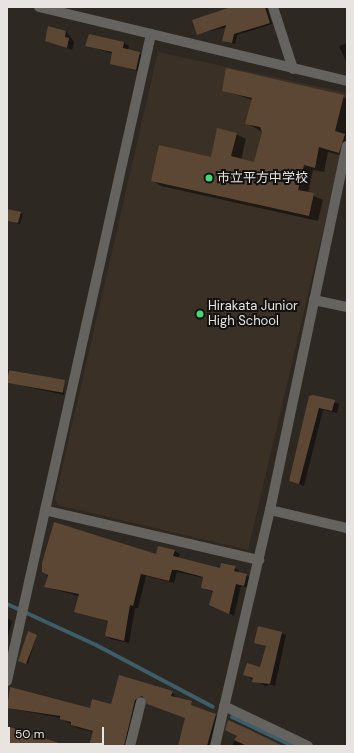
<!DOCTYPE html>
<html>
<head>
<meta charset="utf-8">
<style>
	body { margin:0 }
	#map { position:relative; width:354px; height:753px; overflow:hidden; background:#2e2823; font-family:"DM Sans","Noto Sans JP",sans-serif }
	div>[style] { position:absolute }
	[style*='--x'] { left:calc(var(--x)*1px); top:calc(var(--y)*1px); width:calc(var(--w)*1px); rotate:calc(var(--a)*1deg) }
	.built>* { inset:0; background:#3b3026 }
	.shadow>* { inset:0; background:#0007 }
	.stream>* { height:4px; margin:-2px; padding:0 2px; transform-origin:2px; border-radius:2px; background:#3d5d69 }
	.building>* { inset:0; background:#5c4734; transform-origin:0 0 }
	.street>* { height:10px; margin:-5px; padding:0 5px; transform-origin:5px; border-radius:5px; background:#656360 }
	.dots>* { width:11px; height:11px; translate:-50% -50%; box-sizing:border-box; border:2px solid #14120f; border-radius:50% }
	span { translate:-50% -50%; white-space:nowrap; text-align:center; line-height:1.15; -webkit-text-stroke:4px #14120f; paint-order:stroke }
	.poi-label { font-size:13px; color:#e8e4e1 }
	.left { translate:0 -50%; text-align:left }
	.frame { position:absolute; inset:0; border:8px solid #e8e4e1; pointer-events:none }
	.scale { position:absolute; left:8px; top:727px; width:96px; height:18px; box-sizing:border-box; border:2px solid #e8e4e1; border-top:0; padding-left:5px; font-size:12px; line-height:14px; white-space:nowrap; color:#e8e4e1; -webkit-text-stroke:3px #14120f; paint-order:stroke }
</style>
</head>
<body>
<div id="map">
	<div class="built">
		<i style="clip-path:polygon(158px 52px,347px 93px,347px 128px,248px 550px,58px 505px,55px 499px)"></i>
	</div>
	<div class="shadow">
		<i style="clip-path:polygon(236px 7px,267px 7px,272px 24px,237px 35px,235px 44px,226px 42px,227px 27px,198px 34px)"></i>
		<i style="clip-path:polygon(66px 31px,74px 42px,72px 50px,46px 40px)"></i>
		<i style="clip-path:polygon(90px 35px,124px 43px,129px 46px,128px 50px,145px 56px,141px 72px,111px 63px,113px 54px,86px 45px)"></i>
		<i style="clip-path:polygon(347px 43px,347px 64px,339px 46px)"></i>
		<i style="clip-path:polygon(223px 90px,347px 98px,347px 157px,328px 152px,324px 172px,313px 170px,308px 193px,323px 200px,318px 221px,161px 186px,152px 180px,212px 158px,236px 134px,246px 139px,241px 160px,255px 163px,263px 132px,246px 123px,252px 100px)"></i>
		<i style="clip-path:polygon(7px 210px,23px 214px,20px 224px,7px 221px)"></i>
		<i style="clip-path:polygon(7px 369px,64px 381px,64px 395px,7px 382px)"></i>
		<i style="clip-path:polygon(310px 397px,339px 404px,337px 413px,323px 410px,304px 486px,290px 480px)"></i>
		<i style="clip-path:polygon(55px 523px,157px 555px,175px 551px,180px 554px,178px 559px,221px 570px,235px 567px,240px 573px,252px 578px,249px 588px,241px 586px,234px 616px,216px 607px,213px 592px,202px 588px,204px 578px,177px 572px,174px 583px,146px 576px,138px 608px,135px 608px,129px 643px,111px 639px,106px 636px,109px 622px,75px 611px,79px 596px,45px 587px)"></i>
		<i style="clip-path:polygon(7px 618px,12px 621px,7px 641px)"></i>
		<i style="clip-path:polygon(281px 633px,286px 635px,275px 686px,268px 684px,267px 687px,245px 675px,261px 668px,267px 647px,255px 642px)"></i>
		<i style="clip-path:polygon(36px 636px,28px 664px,22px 662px)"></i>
		<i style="clip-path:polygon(120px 676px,172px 692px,177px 699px,221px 718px,214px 746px,179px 746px,186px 718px,146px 699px,132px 746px,90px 746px,94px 732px,77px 728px,61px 718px,8px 708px,90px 709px,111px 705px)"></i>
		<i style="clip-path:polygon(10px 729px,70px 746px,7px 746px)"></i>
		<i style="clip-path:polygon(238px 735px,280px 746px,232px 746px)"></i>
	</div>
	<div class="stream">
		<i style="--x:7;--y:604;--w:98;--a:24.7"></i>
		<i style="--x:96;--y:645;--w:132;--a:27.9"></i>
		<i style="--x:232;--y:717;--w:68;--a:25.4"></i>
	</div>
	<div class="building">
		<i style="clip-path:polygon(231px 7px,265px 7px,270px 23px,234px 34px,232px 43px,222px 41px,226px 25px,197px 35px,192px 20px)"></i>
		<i style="clip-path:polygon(48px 26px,66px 31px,65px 37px,69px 38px,67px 48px,45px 41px)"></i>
		<i style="clip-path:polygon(89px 34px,124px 42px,123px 48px,140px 52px,136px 70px,110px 64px,112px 52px,85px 46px)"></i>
		<i style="clip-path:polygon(226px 68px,344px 95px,335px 131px,345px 134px,339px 153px,319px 147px,315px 168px,304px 165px,298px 190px,314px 193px,309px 216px,151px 181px,159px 145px,211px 157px,217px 128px,237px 133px,231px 156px,254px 162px,262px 132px,260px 127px,245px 124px,252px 98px,222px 91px)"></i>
		<i style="clip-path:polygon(7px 209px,21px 212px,18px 223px,7px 221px)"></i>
		<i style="left:9px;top:370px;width:57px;height:13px;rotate:10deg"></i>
		<i style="clip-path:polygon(313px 395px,335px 400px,332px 411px,319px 408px,299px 484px,289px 481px,309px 396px)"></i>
		<i style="clip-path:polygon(54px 522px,156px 554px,158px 546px,175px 550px,173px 556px,220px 568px,221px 563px,236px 566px,234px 571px,247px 574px,244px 586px,236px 584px,229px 614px,209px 605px,213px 591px,201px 588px,203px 577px,177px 570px,172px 570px,169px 581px,141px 574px,133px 606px,130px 605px,124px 641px,105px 636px,108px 621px,74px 612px,79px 594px,44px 587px,48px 575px,42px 572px,42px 563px)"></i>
		<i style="clip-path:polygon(258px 626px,282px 632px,270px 684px,252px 682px,253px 678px,243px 675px,247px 663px,260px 667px,266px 646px,254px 643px)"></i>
		<i style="clip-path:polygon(28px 631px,37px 635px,26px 664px,18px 661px)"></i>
		<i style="clip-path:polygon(119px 675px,173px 691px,171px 696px,192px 701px,191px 705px,216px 714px,207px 746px,178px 746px,185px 718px,147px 704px,142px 696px,135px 700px,124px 746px,89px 746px,93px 731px,71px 725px,71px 722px,60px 719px,60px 716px,7px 708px,10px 687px,90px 708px,92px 699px,111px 704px)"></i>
		<i style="clip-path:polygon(228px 720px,248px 729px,283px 746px,247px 746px,234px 740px,237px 736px,225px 730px)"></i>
		<i style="clip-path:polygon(10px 727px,59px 743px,58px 746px,7px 746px)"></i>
	</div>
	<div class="street">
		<i style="--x:39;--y:7;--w:317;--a:13.5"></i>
		<i style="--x:273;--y:7;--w:65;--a:72.1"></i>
		<i style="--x:314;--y:300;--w:34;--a:12"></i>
		<i style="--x:270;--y:510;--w:79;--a:13.2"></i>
		<i style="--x:48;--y:511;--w:217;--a:13.1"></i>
		<i style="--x:7;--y:681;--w:663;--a:-77.45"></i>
		<i style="--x:224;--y:706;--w:93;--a:25.5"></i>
		<i style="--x:130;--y:746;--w:45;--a:-76"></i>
		<i style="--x:215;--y:746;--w:242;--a:-76.9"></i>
		<i style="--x:270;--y:510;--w:372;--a:-78.1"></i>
	</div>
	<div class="dots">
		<i style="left:209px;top:178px;background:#44d77a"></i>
		<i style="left:200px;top:314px;background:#44d77a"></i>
	</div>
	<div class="poi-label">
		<span class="left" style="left:217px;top:178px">市立平方中学校</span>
		<span class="left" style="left:208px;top:314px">Hirakata Junior<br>High School</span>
	</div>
	<div class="frame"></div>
	<div class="scale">50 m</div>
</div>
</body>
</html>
